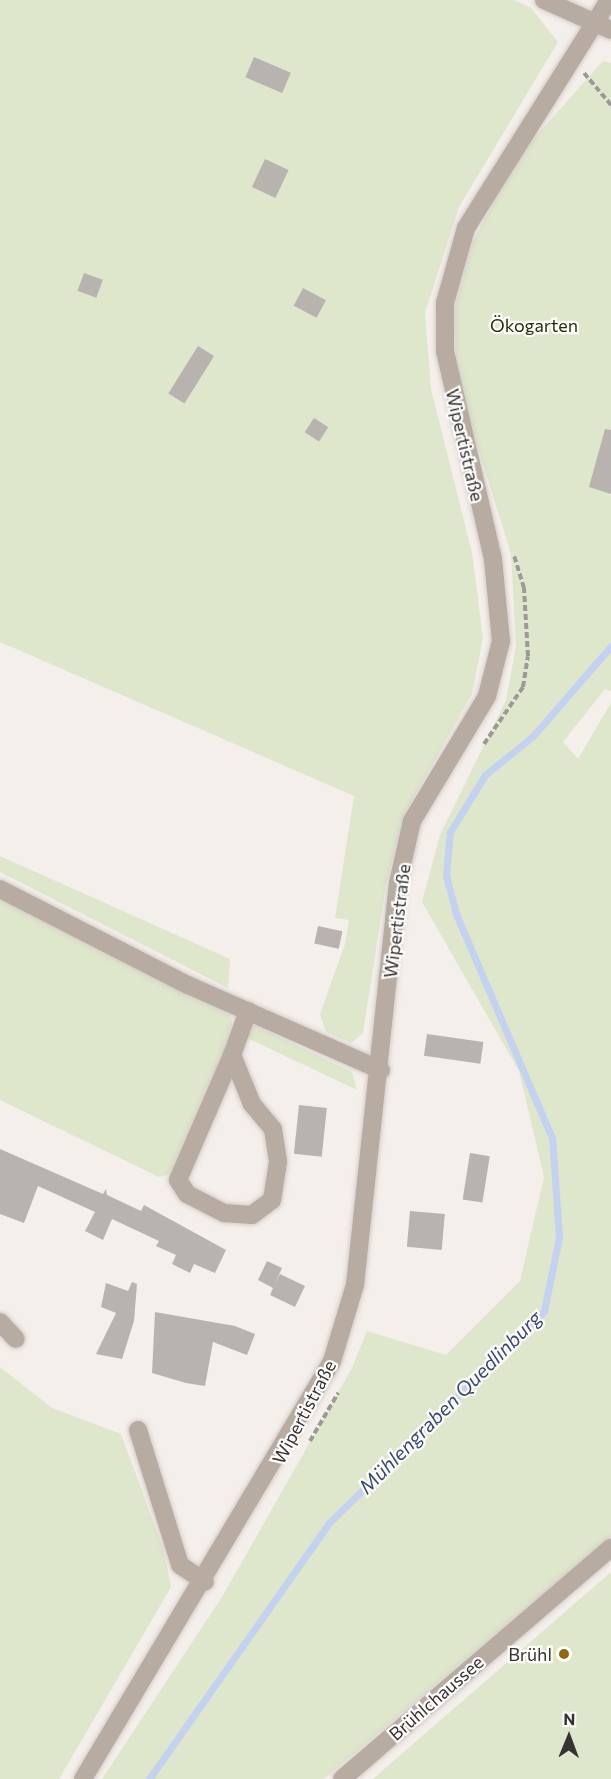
<!DOCTYPE html>
<html>
<head>
<meta charset="utf-8">
<style>
	body { margin:0 }
	#map { position:relative; width:611px; height:1779px; overflow:hidden; background:#f5efeb; font-family:Commissioner,sans-serif }
	div>[style] { position:absolute }
	[style*='--x'] { left:calc(var(--x)*1px); top:calc(var(--y)*1px); width:calc(var(--w)*1px); rotate:calc(var(--a)*1deg) }
	.green>* { inset:0; background:#dee6cb }
	.stream>* { height:7px; margin:-3.5px; padding:0 3.5px; transform-origin:3.5px; border-radius:3.5px; background:#c3d2f0 }
	.building>* { inset:0; background:#b9b3af; transform-origin:0 0 }
	.path>* { height:4px; margin-top:-2px; transform-origin:0; background:repeating-linear-gradient(90deg,#9d9996 0 6px,transparent 0 9px) }
	.roads { filter:drop-shadow(0 0 2px #d3cdca) drop-shadow(0 0 2px #d3cdca) }
	.minor>* { height:18px; margin:-9px; padding:0 9px; transform-origin:9px; border-radius:9px; background:#b8aba1 }
	.dots>* { width:16px; height:16px; translate:-50% -50%; box-sizing:border-box; border:3px solid #fefdfc; border-radius:50% }
	span { translate:-50% -50%; white-space:nowrap; text-align:center; line-height:1.15; -webkit-text-stroke:4.5px #fefdfc; paint-order:stroke }
	.park-label { font-size:18px; color:#262e06 }
	.street-label { font-size:18px; color:#363332 }
	.poi-label { font-size:18px; color:#363332 }
	.right { translate:-100% -50%; text-align:right }
	.water-label { font-size:20px; color:#364a74; font-style:italic }
	.north { position:absolute; left:539px; top:1707px; width:60px; height:60px; -webkit-text-stroke:4px #fefdfc; paint-order:stroke; rotate:1deg; font-size:16px; font-weight:700; line-height:24px; text-align:center; color:#363332 }
	.north::after { content:''; display:block; margin:auto; width:21px; height:27px; background:#363332; clip-path:polygon(50% 0,100% 100%,50% 72%,0 100%) }
</style>
</head>
<body>
<div id="map">
	<div class="green">
		<i style="clip-path:polygon(0 0,514px 0,531px 8px,558px 42px,459px 207px,425px 313px,431px 389px,472px 553px,483px 638px,472px 694px,404px 815px,386px 885px,363px 1033px,351px 1043px,326px 1032px,320px 1014px,345px 944px,349px 920px,335px 918px,354px 796px,0 642px)"></i>
		<i style="clip-path:polygon(603px 61px,611px 63px,611px 691px,605px 689px,563px 742px,578px 759px,611px 703px,611px 1536px,324px 1779px,102px 1779px,222px 1597px,352px 1368px,367px 1331px,446px 1355px,520px 1281px,544px 1177px,519px 1071px,422px 902px,440px 835px,506px 700px,516px 646px,511px 554px,467px 412px,456px 359px,455px 306px,471px 245px,519px 155px)"></i>
		<i style="clip-path:polygon(0 856px,230px 959px,228px 988px,0 872px)"></i>
		<i style="clip-path:polygon(0 898px,231px 1015px,233px 1032px,172px 1174px,159px 1177px,0 1100px)"></i>
		<i style="clip-path:polygon(252px 1024px,352px 1072px,357px 1090px,245px 1037px)"></i>
		<i style="clip-path:polygon(0 1367px,52px 1408px,121px 1434px,163px 1548px,171px 1587px,59px 1779px,0 1779px)"></i>
		<i style="clip-path:polygon(611px 1572px,611px 1779px,373px 1779px,428px 1731px)"></i>
	</div>
	<div class="stream">
		<i style="--x:149;--y:1779;--w:312;--a:-54.9"></i>
		<i style="--x:328;--y:1524;--w:303;--a:-44.6"></i>
		<i style="--x:544;--y:1311;--w:76;--a:-78.5"></i>
		<i style="--x:559;--y:1237;--w:99;--a:-94"></i>
		<i style="--x:552;--y:1138;--w:244;--a:-113.2"></i>
		<i style="--x:456;--y:914;--w:40;--a:-104.4"></i>
		<i style="--x:446;--y:875;--w:43;--a:-84.7"></i>
		<i style="--x:450;--y:832;--w:67;--a:-58.4"></i>
		<i style="--x:485;--y:775;--w:62;--a:-39.1"></i>
		<i style="--x:533;--y:736;--w:119;--a:-49.1"></i>
	</div>
	<div class="building">
		<i style="left:254px;top:57px;width:40px;height:22px;rotate:23deg"></i>
		<i style="left:265px;top:159px;width:26px;height:31px;rotate:25deg"></i>
		<i style="left:84px;top:273px;width:20px;height:19px;rotate:20deg"></i>
		<i style="left:303px;top:288px;width:26px;height:20px;rotate:28deg"></i>
		<i style="left:198px;top:346px;width:19px;height:56px;rotate:32deg"></i>
		<i style="left:314px;top:418px;width:17px;height:17px;rotate:33deg"></i>
		<i style="clip-path:polygon(605px 429px,611px 430px,611px 494px,589px 487px)"></i>
		<i style="left:318px;top:926px;width:25px;height:18px;rotate:12deg"></i>
		<i style="left:427px;top:1034px;width:57px;height:22px;rotate:8deg"></i>
		<i style="left:299px;top:1105px;width:28px;height:49px;rotate:6deg"></i>
		<i style="clip-path:polygon(0 1149px,103px 1194px,106px 1189px,107px 1195px,141px 1211px,144px 1205px,226px 1250px,215px 1273px,194px 1264px,190px 1273px,172px 1264px,176px 1255px,156px 1246px,159px 1241px,112px 1219px,103px 1240px,85px 1231px,95px 1212px,38px 1186px,24px 1223px,0 1214px)"></i>
		<i style="left:470px;top:1153px;width:20px;height:47px;rotate:9deg"></i>
		<i style="left:410px;top:1211px;width:35px;height:36px;rotate:5deg"></i>
		<i style="clip-path:polygon(267px 1261px,282px 1268px,275px 1284px,280px 1274px,305px 1286px,295px 1307px,270px 1295px,273px 1288px,258px 1280px)"></i>
		<i style="clip-path:polygon(132px 1282px,137px 1284px,134px 1321px,122px 1359px,96px 1354px,116px 1313px,101px 1307px,106px 1283px,128px 1291px)"></i>
		<i style="clip-path:polygon(155px 1312px,235px 1326px,255px 1334px,247px 1355px,213px 1342px,205px 1386px,186px 1383px,152px 1373px)"></i>
	</div>
	<div class="path">
		<i style="--x:584;--y:73;--w:42;--a:49.8"></i>
		<i style="--x:484;--y:744;--w:69;--a:-55.6"></i>
		<i style="--x:523;--y:687;--w:31;--a:-81"></i>
		<i style="--x:528;--y:656;--w:68;--a:-93.4"></i>
		<i style="--x:524;--y:588;--w:34;--a:-107"></i>
		<i style="--x:310;--y:1441;--w:56;--a:-59.7"></i>
	</div>
	<div class="roads">
		<div class="minor">
			<i style="--x:544;--y:0;--w:73;--a:24.1"></i>
			<i style="--x:0;--y:889;--w:211;--a:27.1"></i>
			<i style="--x:188;--y:985;--w:211;--a:23.8"></i>
			<i style="--x:232;--y:1055;--w:136;--a:113.4"></i>
			<i style="--x:178;--y:1180;--w:17;--a:57"></i>
			<i style="--x:187;--y:1194;--w:42;--a:27.2"></i>
			<i style="--x:224;--y:1213;--w:28;--a:4"></i>
			<i style="--x:252;--y:1215;--w:25;--a:-37"></i>
			<i style="--x:272;--y:1200;--w:39;--a:-81"></i>
			<i style="--x:278;--y:1161;--w:32;--a:-99"></i>
			<i style="--x:273;--y:1129;--w:33;--a:-130"></i>
			<i style="--x:252;--y:1104;--w:53;--a:-112.2"></i>
			<i style="--x:232;--y:1055;--w:47;--a:-70"></i>
			<i style="--x:0;--y:1322;--w:23;--a:47"></i>
			<i style="--x:138;--y:1430;--w:141;--a:72.7"></i>
			<i style="--x:180;--y:1565;--w:30;--a:34"></i>
			<i style="--x:83;--y:1779;--w:487;--a:-59.2"></i>
			<i style="--x:332;--y:1361;--w:79;--a:-73.2"></i>
			<i style="--x:355;--y:1285;--w:404;--a:-83.9"></i>
			<i style="--x:398;--y:883;--w:64;--a:-77.3"></i>
			<i style="--x:412;--y:821;--w:146;--a:-59"></i>
			<i style="--x:487;--y:696;--w:57;--a:-75.7"></i>
			<i style="--x:501;--y:641;--w:82;--a:-95.6"></i>
			<i style="--x:493;--y:559;--w:213;--a:-103"></i>
			<i style="--x:445;--y:351;--w:48;--a:-90"></i>
			<i style="--x:445;--y:303;--w:78;--a:-74.4"></i>
			<i style="--x:466;--y:228;--w:269;--a:-57.9"></i>
			<i style="--x:342;--y:1779;--w:355;--a:-40.7"></i>
		</div>
	</div>
	<div class="dots">
		<i style="left:564px;top:1654px;background:#926711"></i>
	</div>
	<div class="park-label">
		<span style="left:534px;top:325px">Ökogarten</span>
	</div>
	<div class="street-label">
		<span style="left:465px;top:445px;rotate:77deg">Wipertistraße</span>
		<span style="left:397px;top:921px;rotate:-83deg">Wipertistraße</span>
		<span style="left:304px;top:1412px;rotate:-62deg">Wipertistraße</span>
		<span style="left:436px;top:1698px;rotate:-41deg">Brühlchaussee</span>
	</div>
	<div class="poi-label">
		<span class="right" style="left:552px;top:1654px">Brühl</span>
	</div>
	<div class="water-label">
		<span style="left:450px;top:1402px;rotate:-45deg">Mühlengraben Quedlinburg</span>
	</div>
	<div class="north">N</div>
</div>
</body>
</html>
